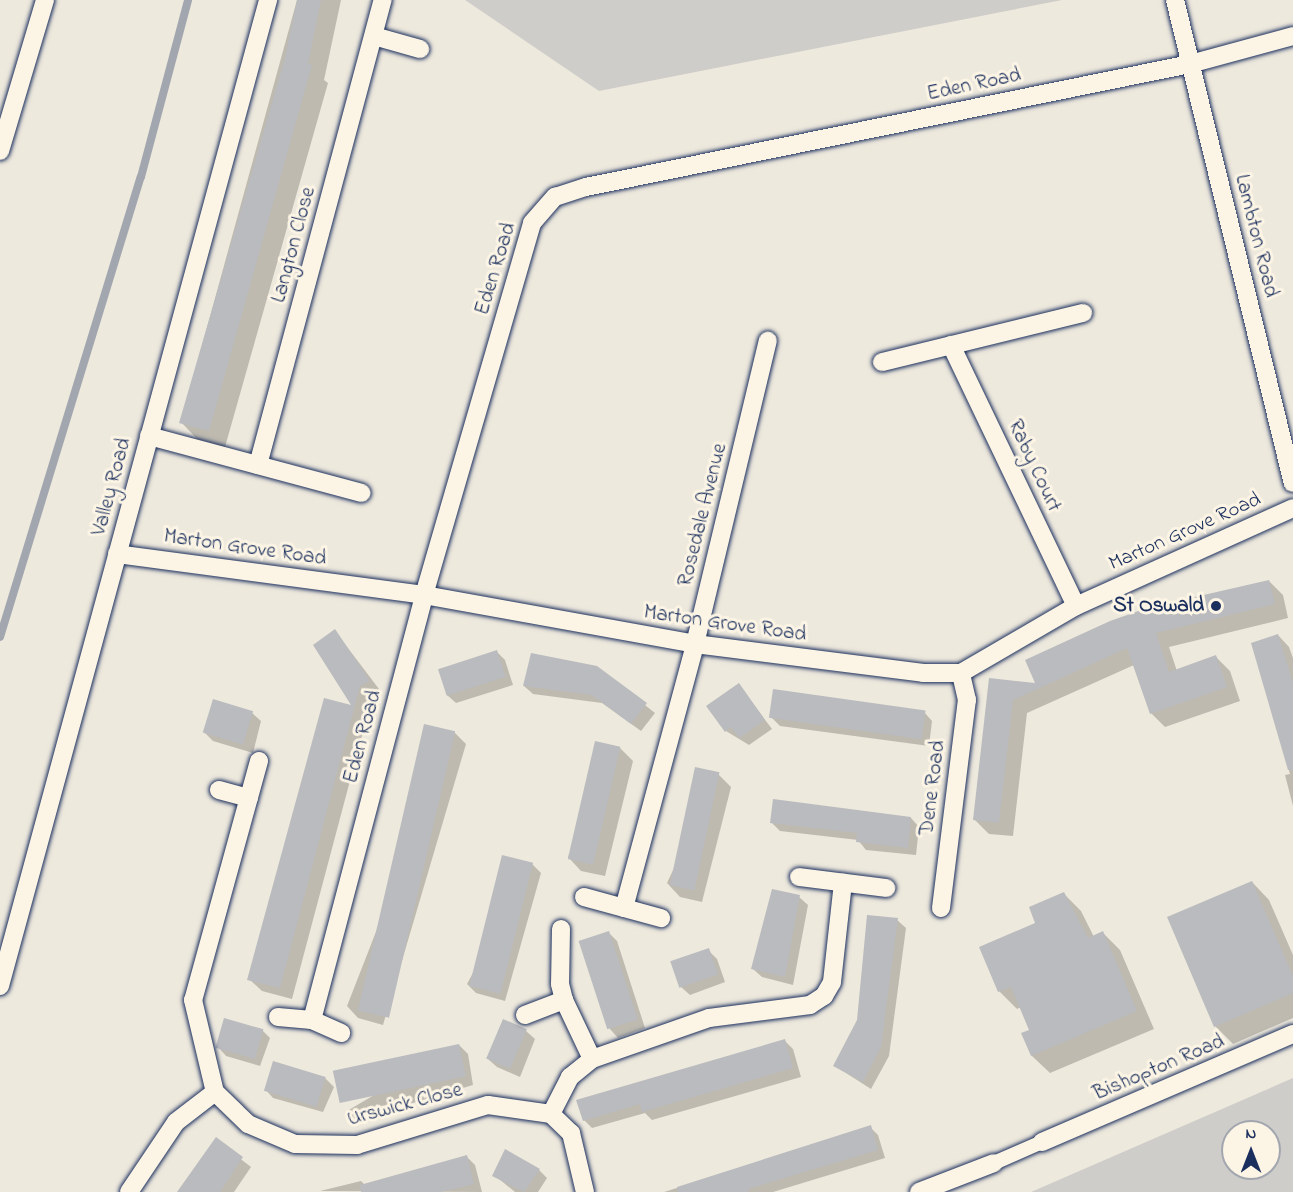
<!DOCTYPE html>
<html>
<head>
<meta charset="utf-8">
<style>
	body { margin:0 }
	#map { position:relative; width:1293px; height:1192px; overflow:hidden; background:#eee9dd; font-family:"Indie Flower",sans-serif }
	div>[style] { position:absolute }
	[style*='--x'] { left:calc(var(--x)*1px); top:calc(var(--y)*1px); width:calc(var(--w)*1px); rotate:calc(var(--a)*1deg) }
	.green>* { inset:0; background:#cfcdca }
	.shadow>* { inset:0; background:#0003 }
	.stream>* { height:8px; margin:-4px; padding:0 4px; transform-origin:4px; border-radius:4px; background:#a2a7af }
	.building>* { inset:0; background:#babbbe; transform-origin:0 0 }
	.roads { filter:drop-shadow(0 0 2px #1b2f5e) drop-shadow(0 0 2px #1b2f5e) }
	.pedestrian>* { height:14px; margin:-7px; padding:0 7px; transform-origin:7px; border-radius:7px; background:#fcf5e5 }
	.minor>* { height:18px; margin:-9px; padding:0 9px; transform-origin:9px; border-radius:9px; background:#fcf5e5 }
	.dots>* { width:16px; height:16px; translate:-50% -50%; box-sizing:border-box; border:3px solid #fcf5e5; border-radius:50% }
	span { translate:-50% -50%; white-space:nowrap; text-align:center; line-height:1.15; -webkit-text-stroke:6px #fcf5e5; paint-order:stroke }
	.street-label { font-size:21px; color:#1b2f5e }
	.poi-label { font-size:21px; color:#1b2f5e; font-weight:700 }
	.right { translate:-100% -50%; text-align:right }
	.north { position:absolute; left:1221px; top:1120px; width:60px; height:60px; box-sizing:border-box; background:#fcf5e5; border:2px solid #a2a6af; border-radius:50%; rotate:0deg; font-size:16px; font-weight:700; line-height:24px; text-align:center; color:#1b2f5e }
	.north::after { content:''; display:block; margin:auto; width:21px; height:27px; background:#1b2f5e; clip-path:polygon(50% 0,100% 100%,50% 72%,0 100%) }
</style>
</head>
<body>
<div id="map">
	<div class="green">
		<i style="clip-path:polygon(465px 0,1062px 0,599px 91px)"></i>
		<i style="clip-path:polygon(evenodd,1293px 1078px,1293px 1192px,1031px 1192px,1293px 1078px,1233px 1132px,1269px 1132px,1269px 1168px,1233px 1168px,1233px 1132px)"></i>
	</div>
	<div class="shadow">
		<i style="clip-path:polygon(297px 0,341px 0,324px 80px,328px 83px,225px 447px,197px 439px,181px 422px)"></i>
		<i style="clip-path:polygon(1269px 581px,1283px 595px,1288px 618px,1169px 647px,1177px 671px,1216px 657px,1230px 671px,1240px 701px,1165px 727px,1151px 713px,1134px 665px,1027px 713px,1013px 836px,989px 834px,975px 820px,990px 679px,1038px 685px)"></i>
		<i style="clip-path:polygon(335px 631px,382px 693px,372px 698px,292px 999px,262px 991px,249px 979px,354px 707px)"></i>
		<i style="clip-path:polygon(1278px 635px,1289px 647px,1293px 658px,1293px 806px,1285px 775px,1290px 774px,1252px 644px)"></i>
		<i style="clip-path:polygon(496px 651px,505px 660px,513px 685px,456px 703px,447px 695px)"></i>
		<i style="clip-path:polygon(597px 667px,655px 713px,641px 731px,602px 703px,533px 694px,524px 686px)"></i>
		<i style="clip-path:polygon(739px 685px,772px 729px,749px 745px,726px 731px)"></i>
		<i style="clip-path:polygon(924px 712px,932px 721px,929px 746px,780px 726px,772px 718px)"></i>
		<i style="clip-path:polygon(252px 713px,261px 721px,253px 753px,213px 741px,205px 733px)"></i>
		<i style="clip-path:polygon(454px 732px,466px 744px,383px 1025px,358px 1018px,347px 1006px)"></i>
		<i style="clip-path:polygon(620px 748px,633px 761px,605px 876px,581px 871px,568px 857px)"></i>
		<i style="clip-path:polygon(718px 774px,731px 787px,702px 902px,680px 897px,667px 883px)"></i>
		<i style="clip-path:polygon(911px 818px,919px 827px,916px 855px,866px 850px,858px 840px,780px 831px,771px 822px)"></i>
		<i style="clip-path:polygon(532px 864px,541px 873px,505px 1001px,476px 993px,467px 984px)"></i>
		<i style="clip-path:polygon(1252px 882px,1269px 900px,1293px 955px,1293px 1018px,1233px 1044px,1215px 1026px)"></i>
		<i style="clip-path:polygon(1064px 894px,1081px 911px,1094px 937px,1103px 933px,1120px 950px,1154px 1029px,1050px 1073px,1032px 1056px,1023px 1034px,1031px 1031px,1021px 1007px,1017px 1009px,999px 991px,1037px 923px)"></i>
		<i style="clip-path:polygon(799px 897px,808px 905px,793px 985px,762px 977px,753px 969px)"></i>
		<i style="clip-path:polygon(897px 920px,906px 928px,889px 1056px,871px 1089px,835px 1066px,858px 1020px)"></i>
		<i style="clip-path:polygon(609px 933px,617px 941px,645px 1028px,618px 1038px,610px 1029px)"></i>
		<i style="clip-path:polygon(708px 950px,717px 959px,725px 982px,690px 995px,681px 987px)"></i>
		<i style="clip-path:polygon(262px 1030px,270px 1038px,260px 1066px,226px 1056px,218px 1047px)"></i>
		<i style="clip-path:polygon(526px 1031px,535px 1039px,520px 1077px,497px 1067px,488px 1059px)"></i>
		<i style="clip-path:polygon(784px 1040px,793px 1049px,801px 1077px,652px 1120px,645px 1113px,592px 1128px,584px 1120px)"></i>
		<i style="clip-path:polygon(459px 1045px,468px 1054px,473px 1085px,356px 1120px,347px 1111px)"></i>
		<i style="clip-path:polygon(325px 1078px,334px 1087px,323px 1112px,273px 1098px,265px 1089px)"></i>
		<i style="clip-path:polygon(870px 1127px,878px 1135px,885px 1158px,773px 1192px,664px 1192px)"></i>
		<i style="clip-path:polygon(216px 1140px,251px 1167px,234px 1192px,179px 1192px)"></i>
		<i style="clip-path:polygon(467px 1157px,475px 1165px,482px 1192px,320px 1191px,361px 1181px,365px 1185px)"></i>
		<i style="clip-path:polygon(539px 1170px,547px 1178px,538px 1192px,515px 1192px,494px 1175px)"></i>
	</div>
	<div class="stream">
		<i style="--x:0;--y:637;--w:481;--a:-73"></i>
		<i style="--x:141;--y:177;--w:183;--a:-75.1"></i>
	</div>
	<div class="building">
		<i style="clip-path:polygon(297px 0,321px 0,308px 64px,312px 65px,209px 431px,179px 423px,285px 58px)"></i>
		<i style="clip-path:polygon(1269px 580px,1275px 604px,1156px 633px,1169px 672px,1216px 655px,1227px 687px,1150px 714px,1127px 648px,1013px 700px,999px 823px,973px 820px,989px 678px,1035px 683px,1025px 660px,1110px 621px,1147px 608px)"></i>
		<i style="clip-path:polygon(335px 629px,370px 681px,360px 686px,280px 988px,247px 980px,324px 698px,351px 705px,313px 645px)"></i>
		<i style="clip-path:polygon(1278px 634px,1293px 683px,1293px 770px,1288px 770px,1251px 643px)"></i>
		<i style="left:497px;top:650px;width:28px;height:62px;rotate:72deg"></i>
		<i style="clip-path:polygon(531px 653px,597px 666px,647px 703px,631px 724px,592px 695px,523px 686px)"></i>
		<i style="clip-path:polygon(739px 683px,765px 720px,739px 738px,731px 727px,725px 732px,706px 706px)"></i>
		<i style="left:773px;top:689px;width:154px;height:29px;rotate:8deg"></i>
		<i style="left:213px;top:699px;width:42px;height:35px;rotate:17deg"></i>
		<i style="left:424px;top:724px;width:32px;height:294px;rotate:13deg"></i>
		<i style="left:595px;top:741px;width:26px;height:121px;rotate:13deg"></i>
		<i style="left:695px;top:767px;width:25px;height:121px;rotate:12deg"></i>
		<i style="clip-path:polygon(773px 799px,911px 817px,908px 848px,856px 842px,857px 833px,770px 823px)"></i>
		<i style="left:502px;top:855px;width:32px;height:135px;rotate:14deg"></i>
		<i style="clip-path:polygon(1252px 881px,1293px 976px,1293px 993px,1214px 1027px,1167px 917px)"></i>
		<i style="clip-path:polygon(772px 889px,800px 895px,785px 977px,751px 969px)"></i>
		<i style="clip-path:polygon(1064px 892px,1088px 938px,1103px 931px,1137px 1011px,1031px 1056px,1021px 1033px,1029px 1030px,1011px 987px,998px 992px,979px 947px,1035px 923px,1029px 907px)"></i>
		<i style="clip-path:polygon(867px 915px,898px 918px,881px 1047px,863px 1082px,833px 1066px,857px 1020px)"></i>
		<i style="left:609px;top:931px;width:93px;height:32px;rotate:72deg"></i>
		<i style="left:709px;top:948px;width:28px;height:41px;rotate:71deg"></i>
		<i style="left:224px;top:1018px;width:41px;height:31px;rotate:16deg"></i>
		<i style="left:503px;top:1019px;width:26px;height:43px;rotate:23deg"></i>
		<i style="clip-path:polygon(785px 1039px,793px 1068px,642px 1112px,640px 1104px,583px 1121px,576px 1100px)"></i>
		<i style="left:459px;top:1044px;width:33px;height:129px;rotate:78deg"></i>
		<i style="left:273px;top:1061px;width:55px;height:31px;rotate:17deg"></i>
		<i style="clip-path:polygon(871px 1125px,878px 1150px,748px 1189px,749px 1192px,678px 1192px,677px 1187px)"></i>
		<i style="clip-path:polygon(216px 1137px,243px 1157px,220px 1192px,177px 1192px)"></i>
		<i style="clip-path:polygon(505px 1149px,540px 1169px,524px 1192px,492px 1176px)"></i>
		<i style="clip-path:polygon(467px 1155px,474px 1184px,441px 1192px,361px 1192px,360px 1185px)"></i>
	</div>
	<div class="roads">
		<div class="pedestrian">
			<i style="--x:994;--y:1163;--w:52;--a:-23.6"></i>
		</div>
		<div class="minor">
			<i style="--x:1175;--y:0;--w:497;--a:76.3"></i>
			<i style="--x:374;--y:36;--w:48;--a:15.8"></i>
			<i style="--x:0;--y:151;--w:158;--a:-73.4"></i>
			<i style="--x:951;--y:345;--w:289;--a:64.4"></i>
			<i style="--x:882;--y:362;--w:207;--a:-13.7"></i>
			<i style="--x:149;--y:436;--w:220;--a:15"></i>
			<i style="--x:258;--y:465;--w:482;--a:-75"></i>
			<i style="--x:117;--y:554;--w:310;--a:7.6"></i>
			<i style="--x:424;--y:595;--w:275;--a:10.2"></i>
			<i style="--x:695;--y:644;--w:230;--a:7.2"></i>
			<i style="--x:923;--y:673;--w:38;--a:0"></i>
			<i style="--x:961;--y:673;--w:133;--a:-30.2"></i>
			<i style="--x:1076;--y:606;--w:238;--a:-24.3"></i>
			<i style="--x:259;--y:761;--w:248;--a:105.4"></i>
			<i style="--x:193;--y:1000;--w:95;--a:76.6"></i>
			<i style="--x:215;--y:1092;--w:46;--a:44.1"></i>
			<i style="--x:248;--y:1124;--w:51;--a:23.1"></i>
			<i style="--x:295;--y:1144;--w:62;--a:0.9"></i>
			<i style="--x:357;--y:1145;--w:137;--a:-17"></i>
			<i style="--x:488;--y:1105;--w:64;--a:8.1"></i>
			<i style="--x:551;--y:1114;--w:28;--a:44"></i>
			<i style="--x:571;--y:1133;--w:61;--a:76.7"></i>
			<i style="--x:219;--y:790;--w:31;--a:15"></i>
			<i style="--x:799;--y:877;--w:88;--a:7.2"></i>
			<i style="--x:584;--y:897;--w:80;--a:15.3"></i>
			<i style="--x:624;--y:908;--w:273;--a:-74.9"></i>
			<i style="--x:695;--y:644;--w:312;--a:-76.5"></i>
			<i style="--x:941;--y:908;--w:210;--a:-82.9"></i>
			<i style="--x:967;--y:700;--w:28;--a:-103"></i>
			<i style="--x:561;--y:929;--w:55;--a:91"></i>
			<i style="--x:560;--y:984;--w:16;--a:76"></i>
			<i style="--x:564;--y:1000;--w:65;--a:64.6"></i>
			<i style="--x:0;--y:986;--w:1022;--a:-74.79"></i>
			<i style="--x:525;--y:1015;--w:42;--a:-21"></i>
			<i style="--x:278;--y:1017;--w:34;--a:5"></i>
			<i style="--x:312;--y:1020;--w:32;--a:24"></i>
			<i style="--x:312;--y:1020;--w:440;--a:-75.2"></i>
			<i style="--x:424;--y:595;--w:387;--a:-73.8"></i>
			<i style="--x:532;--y:223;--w:35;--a:-49"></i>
			<i style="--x:555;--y:197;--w:33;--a:-18"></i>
			<i style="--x:586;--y:187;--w:616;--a:-11.51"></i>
			<i style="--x:1190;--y:64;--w:107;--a:-15.2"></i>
			<i style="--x:551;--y:1114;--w:42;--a:-62.8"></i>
			<i style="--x:570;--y:1077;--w:28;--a:-39"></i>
			<i style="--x:592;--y:1059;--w:124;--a:-19.3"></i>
			<i style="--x:709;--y:1018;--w:102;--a:-7.3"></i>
			<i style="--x:810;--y:1005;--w:17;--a:-33"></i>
			<i style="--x:824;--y:996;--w:16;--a:-60"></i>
			<i style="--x:832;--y:982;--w:100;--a:-83.7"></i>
			<i style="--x:1042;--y:1142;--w:273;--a:-23.3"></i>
			<i style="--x:129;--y:1192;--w:84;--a:-56.1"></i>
			<i style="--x:176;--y:1122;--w:49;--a:-37.6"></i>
			<i style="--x:919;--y:1192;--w:80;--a:-21.1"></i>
		</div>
	</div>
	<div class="dots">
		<i style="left:1216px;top:606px;background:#1b2f5e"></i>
	</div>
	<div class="street-label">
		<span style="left:974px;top:85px;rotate:-12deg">Eden Road</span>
		<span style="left:1256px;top:236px;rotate:76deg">Lambton Road</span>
		<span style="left:294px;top:245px;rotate:-75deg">Langton Close</span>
		<span style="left:496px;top:269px;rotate:-73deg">Eden Road</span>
		<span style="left:1034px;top:466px;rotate:65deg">Raby Court</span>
		<span style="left:112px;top:487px;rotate:-75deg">Valley Road</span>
		<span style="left:703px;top:515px;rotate:-76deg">Rosedale Avenue</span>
		<span style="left:1185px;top:532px;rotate:-24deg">Marton Grove Road</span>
		<span style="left:245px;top:548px;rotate:8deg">Marton Grove Road</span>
		<span style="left:725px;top:624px;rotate:8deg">Marton Grove Road</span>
		<span style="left:363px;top:737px;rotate:-75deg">Eden Road</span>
		<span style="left:933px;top:788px;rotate:-83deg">Dene Road</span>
		<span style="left:1159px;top:1068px;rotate:-23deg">Bishopton Road</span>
		<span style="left:405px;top:1105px;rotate:-15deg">Urswick Close</span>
	</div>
	<div class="poi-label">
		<span class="right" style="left:1204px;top:606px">St Oswald</span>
	</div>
	<div class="north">N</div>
</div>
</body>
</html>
